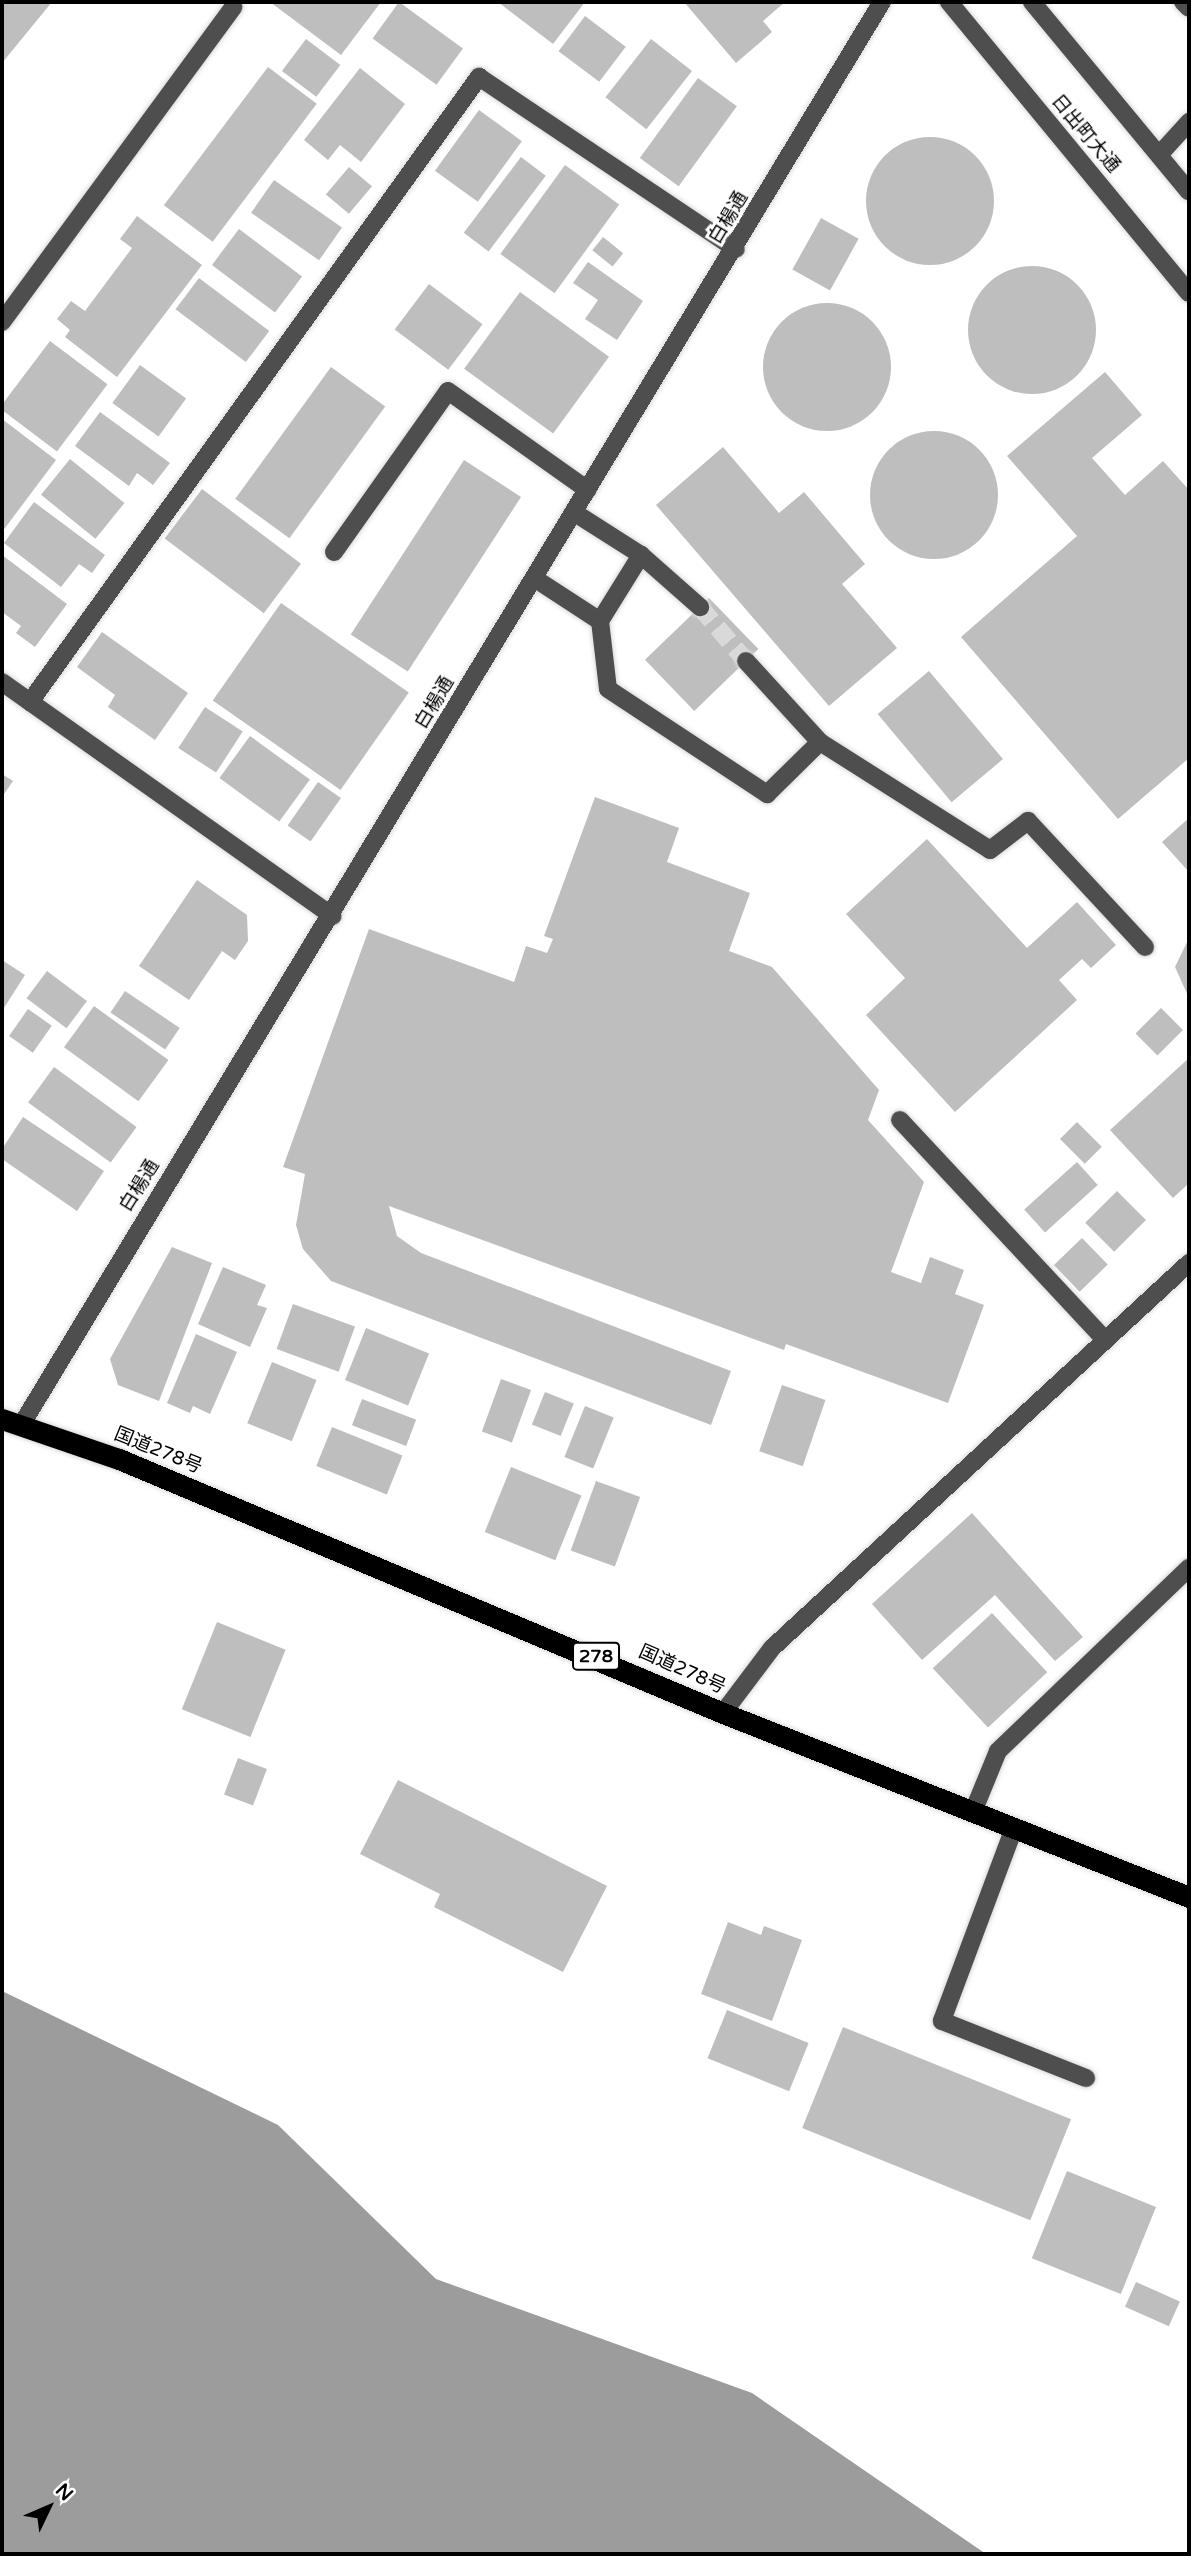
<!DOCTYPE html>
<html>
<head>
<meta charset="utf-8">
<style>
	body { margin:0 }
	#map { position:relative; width:1191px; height:2556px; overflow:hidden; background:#fff; font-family:"Varela Round","Noto Sans JP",sans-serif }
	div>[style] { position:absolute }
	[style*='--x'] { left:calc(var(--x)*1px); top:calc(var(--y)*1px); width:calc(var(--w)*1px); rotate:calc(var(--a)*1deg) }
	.water>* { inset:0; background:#9c9c9c }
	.building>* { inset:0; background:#bebebe; transform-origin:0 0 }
	.round { border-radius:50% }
	.minor-tunnel>* { height:18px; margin-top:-9px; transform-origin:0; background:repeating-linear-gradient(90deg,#d9d9d9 0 18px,transparent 0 27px) }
	.roads { filter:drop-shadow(0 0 2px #dbdbdb) drop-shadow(0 0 2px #dbdbdb) }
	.minor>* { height:18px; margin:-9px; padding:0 9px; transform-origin:9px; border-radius:9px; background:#4e4e4e }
	.highway>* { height:21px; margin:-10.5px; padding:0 10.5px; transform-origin:10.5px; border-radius:10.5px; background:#000 }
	span { translate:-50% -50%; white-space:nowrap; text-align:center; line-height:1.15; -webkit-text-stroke:6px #fff; paint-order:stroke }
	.shield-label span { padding:2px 5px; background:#fff; border:2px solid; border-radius:5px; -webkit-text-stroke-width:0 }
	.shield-label { font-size:18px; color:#000; font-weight:700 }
	.street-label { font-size:19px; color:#000 }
	.frame { position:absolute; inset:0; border:4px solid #000; pointer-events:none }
	.north { position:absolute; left:14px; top:2472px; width:70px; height:70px; -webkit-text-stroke:5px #fff; paint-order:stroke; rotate:46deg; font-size:19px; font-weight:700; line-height:28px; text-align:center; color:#000 }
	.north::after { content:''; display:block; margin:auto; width:24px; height:32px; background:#000; clip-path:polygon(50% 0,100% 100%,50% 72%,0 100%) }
</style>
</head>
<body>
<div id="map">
	<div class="water">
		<i style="clip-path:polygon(2px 1991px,278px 2125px,436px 2279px,752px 2393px,986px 2554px,2px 2554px)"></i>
	</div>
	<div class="building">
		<i style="clip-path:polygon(2px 2px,52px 2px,2px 63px)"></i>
		<i style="clip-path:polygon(270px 2px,381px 2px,341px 55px)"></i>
		<i style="left:399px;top:2px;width:79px;height:45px;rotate:36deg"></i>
		<i style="clip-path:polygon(498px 2px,585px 2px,553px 44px)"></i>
		<i style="clip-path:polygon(684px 2px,785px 2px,763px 21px,772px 32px,736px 63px)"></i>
		<i style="left:585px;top:16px;width:51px;height:44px;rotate:37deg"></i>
		<i style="left:306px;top:39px;width:43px;height:40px;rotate:37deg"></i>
		<i style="left:651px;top:39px;width:52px;height:74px;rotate:38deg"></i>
		<i style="left:268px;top:67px;width:61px;height:173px;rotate:37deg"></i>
		<i style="clip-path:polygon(360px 68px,405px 104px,361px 162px,340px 145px,328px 160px,304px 140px)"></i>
		<i style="left:698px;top:78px;width:48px;height:99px;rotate:36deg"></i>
		<i style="left:479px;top:110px;width:53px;height:75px;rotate:36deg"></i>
		<i class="round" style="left:866px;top:137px;width:128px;height:128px"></i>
		<i style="left:521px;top:157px;width:31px;height:95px;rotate:37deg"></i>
		<i style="left:565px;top:165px;width:67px;height:110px;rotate:36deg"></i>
		<i style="left:349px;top:167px;width:30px;height:36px;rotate:40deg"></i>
		<i style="left:274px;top:180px;width:83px;height:40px;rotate:35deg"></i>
		<i style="clip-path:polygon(137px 216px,202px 265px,117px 377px,65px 337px,70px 330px,57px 319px,71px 301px,85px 311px,132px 248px,120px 239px)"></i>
		<i style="left:821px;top:218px;width:43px;height:59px;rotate:29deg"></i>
		<i style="left:239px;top:229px;width:79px;height:45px;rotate:37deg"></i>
		<i style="left:603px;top:237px;width:26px;height:17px;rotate:39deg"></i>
		<i style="clip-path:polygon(588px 262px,643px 301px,617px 340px,585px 319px,598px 300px,573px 283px)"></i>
		<i class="round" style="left:968px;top:266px;width:128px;height:128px"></i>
		<i style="left:199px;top:278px;width:88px;height:39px;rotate:37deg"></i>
		<i style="left:429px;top:284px;width:67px;height:57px;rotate:37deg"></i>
		<i style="left:520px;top:292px;width:110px;height:95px;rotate:36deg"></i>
		<i class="round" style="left:763px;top:303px;width:128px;height:128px"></i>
		<i style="left:50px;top:341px;width:72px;height:84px;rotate:37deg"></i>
		<i style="left:140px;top:365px;width:57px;height:47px;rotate:36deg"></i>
		<i style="left:331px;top:367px;width:67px;height:163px;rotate:36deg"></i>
		<i style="clip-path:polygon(1105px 372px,1142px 415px,1092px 458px,1125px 495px,1163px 461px,1189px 490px,1189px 758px,1118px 819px,961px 637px,1077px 536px,1007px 456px)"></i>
		<i style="clip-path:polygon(100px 412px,170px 463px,153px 485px,137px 473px,129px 486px,75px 446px)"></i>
		<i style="clip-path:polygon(2px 419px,56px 460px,2px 532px)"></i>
		<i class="round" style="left:870px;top:431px;width:128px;height:128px"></i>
		<i style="clip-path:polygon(723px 447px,779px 513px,804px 492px,865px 564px,842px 584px,897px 648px,829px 706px,656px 505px)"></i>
		<i style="left:70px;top:459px;width:70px;height:46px;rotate:39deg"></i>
		<i style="left:464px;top:460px;width:68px;height:208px;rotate:33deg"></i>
		<i style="left:202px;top:489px;width:124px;height:62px;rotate:37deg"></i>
		<i style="clip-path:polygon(34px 502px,105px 555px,92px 573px,79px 564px,61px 587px,4px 543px)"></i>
		<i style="clip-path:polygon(2px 555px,67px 604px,35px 647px,16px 633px,21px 626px,2px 612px)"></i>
		<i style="left:709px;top:598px;width:71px;height:89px;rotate:46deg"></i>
		<i style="left:281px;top:603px;width:156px;height:119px;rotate:35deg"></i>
		<i style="clip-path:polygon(102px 632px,188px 693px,155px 740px,108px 707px,115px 695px,77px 667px)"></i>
		<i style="left:929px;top:671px;width:115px;height:67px;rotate:50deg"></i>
		<i style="left:205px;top:707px;width:45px;height:49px;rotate:33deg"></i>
		<i style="left:250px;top:736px;width:74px;height:52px;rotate:36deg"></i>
		<i style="clip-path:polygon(2px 774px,13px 781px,2px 797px)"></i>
		<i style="left:318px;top:782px;width:28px;height:53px;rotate:35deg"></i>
		<i style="clip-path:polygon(595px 797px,679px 828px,667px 862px,750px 893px,729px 951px,772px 967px,879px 1090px,868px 1120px,924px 1182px,891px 1272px,921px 1283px,930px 1257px,964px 1270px,955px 1294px,984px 1305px,948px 1403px,786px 1344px,784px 1350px,389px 1206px,397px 1236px,421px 1253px,731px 1371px,711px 1425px,331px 1281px,303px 1249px,296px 1225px,305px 1174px,283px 1167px,369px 929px,514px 982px,526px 946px,547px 953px,553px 939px,544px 936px)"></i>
		<i style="clip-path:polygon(1189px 818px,1189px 872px,1162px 842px)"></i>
		<i style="clip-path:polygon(927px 839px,1027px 948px,1077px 902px,1116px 945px,1091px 968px,1082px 959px,1059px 980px,1077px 1000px,955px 1112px,866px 1015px,905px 978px,846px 914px)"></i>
		<i style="clip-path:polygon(197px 880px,247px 915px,248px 941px,235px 960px,222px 951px,189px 1000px,139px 966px)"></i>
		<i style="clip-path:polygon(1189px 938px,1189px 998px,1175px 967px)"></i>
		<i style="clip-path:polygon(2px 960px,25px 975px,2px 1011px)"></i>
		<i style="left:47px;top:971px;width:50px;height:34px;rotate:37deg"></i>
		<i style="left:125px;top:991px;width:66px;height:26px;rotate:34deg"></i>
		<i style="left:94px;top:1006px;width:92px;height:51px;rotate:36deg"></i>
		<i style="left:1161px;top:1008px;width:31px;height:36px;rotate:45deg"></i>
		<i style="left:28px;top:1009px;width:29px;height:33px;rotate:35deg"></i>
		<i style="clip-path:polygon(1189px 1058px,1189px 1183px,1173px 1198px,1110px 1130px)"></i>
		<i style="left:54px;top:1067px;width:102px;height:44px;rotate:36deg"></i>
		<i style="clip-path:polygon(23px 1117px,104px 1171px,77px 1211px,2px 1159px,2px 1149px)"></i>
		<i style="left:1077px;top:1122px;width:35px;height:24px;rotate:45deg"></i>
		<i style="left:1077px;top:1162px;width:31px;height:71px;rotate:48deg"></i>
		<i style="left:1117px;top:1191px;width:41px;height:45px;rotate:45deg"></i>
		<i style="left:1082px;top:1238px;width:37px;height:39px;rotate:46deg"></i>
		<i style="clip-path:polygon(172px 1247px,212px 1263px,159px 1401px,118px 1385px,110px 1359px)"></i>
		<i style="clip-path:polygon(223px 1267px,266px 1285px,257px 1305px,267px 1308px,250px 1347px,198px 1324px)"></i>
		<i style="left:293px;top:1304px;width:66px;height:48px;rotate:20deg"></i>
		<i style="left:366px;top:1328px;width:68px;height:56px;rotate:22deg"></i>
		<i style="clip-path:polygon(196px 1334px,237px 1352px,210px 1414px,193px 1406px,190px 1413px,167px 1403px)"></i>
		<i style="left:272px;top:1362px;width:48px;height:66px;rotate:22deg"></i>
		<i style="left:501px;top:1379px;width:32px;height:56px;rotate:20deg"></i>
		<i style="left:782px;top:1385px;width:46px;height:70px;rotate:19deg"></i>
		<i style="left:545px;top:1392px;width:31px;height:35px;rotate:22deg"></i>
		<i style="left:362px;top:1399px;width:58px;height:28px;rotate:21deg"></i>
		<i style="left:585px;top:1406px;width:31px;height:55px;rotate:22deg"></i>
		<i style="left:332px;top:1427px;width:76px;height:42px;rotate:22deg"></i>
		<i style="left:511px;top:1467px;width:76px;height:70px;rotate:22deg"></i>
		<i style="left:596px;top:1481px;width:47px;height:74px;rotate:20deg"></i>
		<i style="clip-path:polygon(972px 1513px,1083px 1637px,1055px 1661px,995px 1595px,922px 1660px,872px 1604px)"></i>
		<i style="left:992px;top:1613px;width:81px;height:81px;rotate:47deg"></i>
		<i style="left:217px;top:1622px;width:74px;height:94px;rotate:22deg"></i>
		<i style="left:238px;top:1758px;width:31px;height:39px;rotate:21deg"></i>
		<i style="clip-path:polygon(398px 1780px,607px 1886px,563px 1972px,434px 1907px,440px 1894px,360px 1854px)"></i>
		<i style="clip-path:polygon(728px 1922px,761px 1935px,764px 1926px,802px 1940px,772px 2021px,701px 1994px)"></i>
		<i style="left:727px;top:2010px;width:88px;height:52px;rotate:22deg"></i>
		<i style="left:843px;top:2027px;width:246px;height:109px;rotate:22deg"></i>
		<i style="left:1067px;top:2171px;width:96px;height:94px;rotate:22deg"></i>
		<i style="left:1136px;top:2282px;width:48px;height:27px;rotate:24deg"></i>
	</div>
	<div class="minor-tunnel">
		<i style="--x:700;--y:607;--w:71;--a:49.6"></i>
	</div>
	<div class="roads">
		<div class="minor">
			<i style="--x:949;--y:2;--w:377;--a:50.5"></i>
			<i style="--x:1032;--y:2;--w:246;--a:50.4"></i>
			<i style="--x:1183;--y:2;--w:8;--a:45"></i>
			<i style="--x:1159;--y:155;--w:45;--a:-47.7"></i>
			<i style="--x:2;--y:322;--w:391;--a:-53.7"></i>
			<i style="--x:334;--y:552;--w:197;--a:-54.7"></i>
			<i style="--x:448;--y:391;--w:171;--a:35.3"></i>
			<i style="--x:641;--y:555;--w:79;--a:41.4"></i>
			<i style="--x:534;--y:578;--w:79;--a:33.1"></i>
			<i style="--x:600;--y:621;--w:78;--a:-58.2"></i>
			<i style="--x:641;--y:555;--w:78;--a:-147.5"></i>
			<i style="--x:600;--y:621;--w:68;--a:83.3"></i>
			<i style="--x:608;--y:689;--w:191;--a:33.4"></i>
			<i style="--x:767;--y:794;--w:74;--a:-44.5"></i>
			<i style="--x:820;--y:742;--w:201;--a:32.4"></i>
			<i style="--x:990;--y:850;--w:48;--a:-37.3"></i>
			<i style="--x:1028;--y:821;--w:172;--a:47.1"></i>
			<i style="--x:746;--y:661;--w:110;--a:47.6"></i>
			<i style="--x:2;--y:682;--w:405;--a:35.3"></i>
			<i style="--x:30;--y:702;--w:770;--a:-54.31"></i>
			<i style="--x:479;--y:77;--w:309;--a:33.8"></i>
			<i style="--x:900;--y:1120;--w:301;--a:47"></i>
			<i style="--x:22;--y:1424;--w:1662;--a:-58.84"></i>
			<i style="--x:723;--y:1713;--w:81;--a:-53"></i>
			<i style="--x:772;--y:1648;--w:568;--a:-42.72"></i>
			<i style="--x:973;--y:1812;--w:66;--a:-67.7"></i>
			<i style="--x:998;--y:1751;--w:265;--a:-43.8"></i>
			<i style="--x:1014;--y:1828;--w:206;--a:110.5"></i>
			<i style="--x:942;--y:2021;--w:155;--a:21.6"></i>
		</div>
		<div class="highway">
			<i style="--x:2;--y:1419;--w:124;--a:18.9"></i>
			<i style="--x:119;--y:1459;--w:655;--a:22.81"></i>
			<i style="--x:723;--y:1713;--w:501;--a:21.55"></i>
		</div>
	</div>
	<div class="shield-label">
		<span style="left:596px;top:1656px">278</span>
	</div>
	<div class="street-label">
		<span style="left:1085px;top:134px;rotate:50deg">日出町大通</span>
		<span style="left:729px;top:218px;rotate:-59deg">白楊通</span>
		<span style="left:435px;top:703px;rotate:-59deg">白楊通</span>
		<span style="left:140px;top:1186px;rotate:-58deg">白楊通</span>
		<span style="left:158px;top:1451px;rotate:22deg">国道278号</span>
		<span style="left:682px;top:1670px;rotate:24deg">国道278号</span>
	</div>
	<div class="frame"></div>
	<div class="north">N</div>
</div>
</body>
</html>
